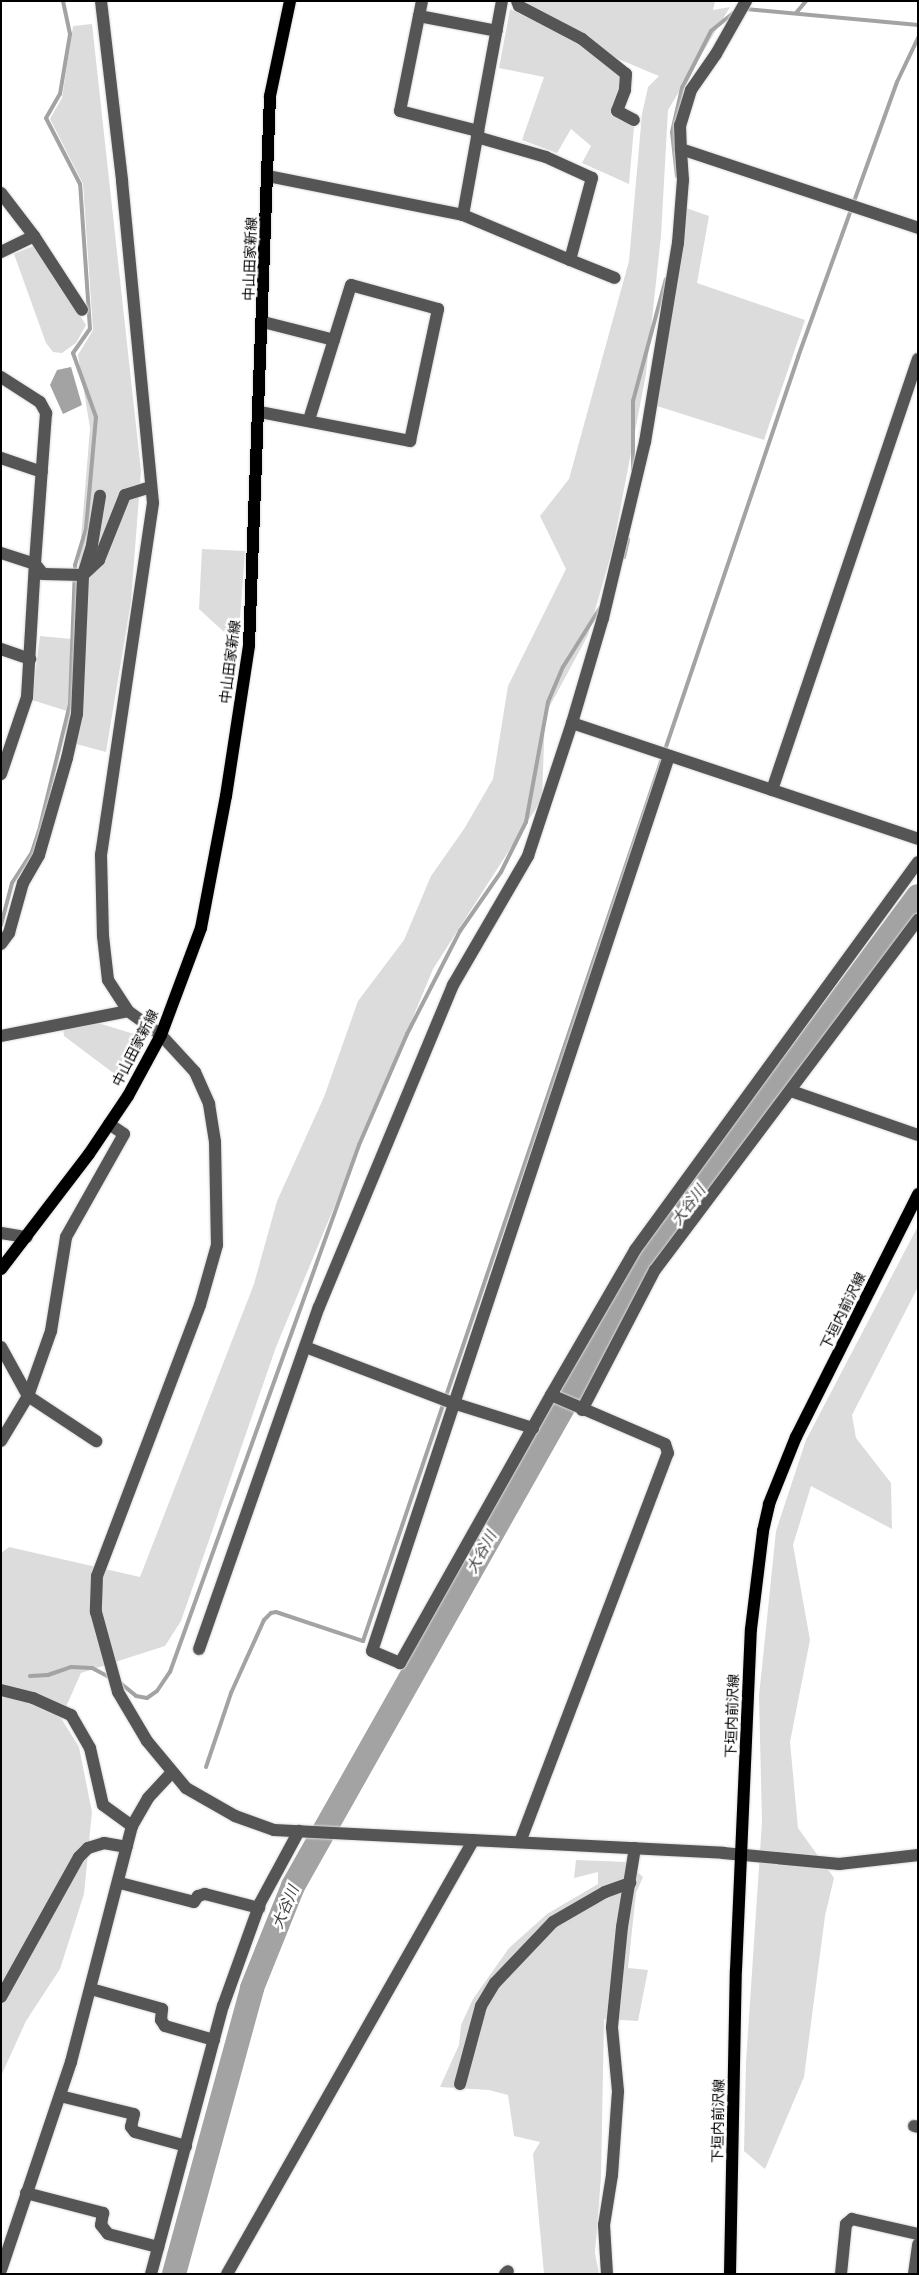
<!DOCTYPE html>
<html>
<head>
<meta charset="utf-8">
<style>
	body { margin:0 }
	#map { position:relative; width:919px; height:2275px; overflow:hidden; background:#fff; font-family:Inter,"Noto Sans JP",sans-serif }
	div>[style] { position:absolute }
	[style*='--x'] { left:calc(var(--x)*1px); top:calc(var(--y)*1px); width:calc(var(--w)*1px); rotate:calc(var(--a)*1deg) }
	.green>* { inset:0; background:#dcdcdc }
	.water>* { inset:0; background:#a3a3a3 }
	.stream>* { height:4px; margin:-2px; padding:0 2px; transform-origin:2px; border-radius:2px; background:#a3a3a3 }
	.river>* { height:24px; margin:-12px; padding:0 12px; transform-origin:12px; border-radius:12px; background:#a3a3a3 }
	.roads { filter:drop-shadow(0 0 1px #dbdbdb) drop-shadow(0 0 1px #dbdbdb) }
	.minor>* { height:12px; margin:-6px; padding:0 6px; transform-origin:6px; border-radius:6px; background:#555 }
	.major>* { height:12px; margin:-6px; padding:0 6px; transform-origin:6px; border-radius:6px; background:#000 }
	span { translate:-50% -50%; white-space:nowrap; text-align:center; line-height:1.15; -webkit-text-stroke:5px #fff; paint-order:stroke }
	.street-label { font-size:14px; color:#000 }
	.water-label { font-size:15px; color:#444; font-style:italic }
	.frame { position:absolute; inset:0; border:2px solid #000; pointer-events:none }
</style>
</head>
<body>
<div id="map">
	<div class="green">
		<i style="clip-path:polygon(524px 1px,715px 1px,713px 10px,730px 7px,668px 110px,661px 236px,646px 374px,613px 547px,588px 635px,545px 715px,542px 799px,433px 969px,276px 1347px,181px 1621px,165px 1646px,81px 1673px,61px 1718px,79px 1747px,92px 1812px,84px 1894px,60px 1969px,26px 2021px,1px 2076px,1px 1553px,9px 1547px,140px 1577px,254px 1284px,277px 1201px,324px 1097px,358px 1001px,404px 940px,431px 876px,464px 829px,493px 779px,508px 686px,566px 569px,540px 516px,569px 479px,629px 261px,642px 114px,648px 87px,659px 76px,611px 56px)"></i>
		<i style="clip-path:polygon(510px 9px,575px 41px,622px 78px,611px 115px,634px 127px,629px 184px,582px 163px,591px 146px,571px 129px,557px 153px,522px 140px,544px 77px,499px 68px)"></i>
		<i style="clip-path:polygon(92px 24px,141px 471px,131px 601px,106px 752px,65px 741px,67px 711px,32px 700px,40px 636px,72px 639px,83px 515px,90px 428px,78px 355px,93px 330px,83px 184px,50px 119px,62px 98px,73px 26px)"></i>
		<i style="clip-path:polygon(686px 208px,709px 216px,697px 283px,805px 320px,764px 440px,657px 406px)"></i>
		<i style="clip-path:polygon(36px 245px,86px 325px,76px 343px,62px 353px,53px 352px,46px 343px,14px 254px)"></i>
		<i style="clip-path:polygon(202px 549px,245px 551px,240px 619px,224px 632px,199px 609px)"></i>
		<i style="clip-path:polygon(98px 1023px,134px 1034px,120px 1078px,64px 1036px,63px 1027px)"></i>
		<i style="clip-path:polygon(918px 1226px,918px 1287px,852px 1415px,856px 1438px,891px 1483px,892px 1529px,811px 1486px,793px 1545px,810px 1640px,790px 1742px,798px 1828px,834px 1878px,825px 1916px,804px 2077px,765px 2169px,744px 2151px,746px 2062px,762px 1822px,759px 1696px,776px 1531px,806px 1440px)"></i>
		<i style="clip-path:polygon(576px 1860px,627px 1862px,643px 1877px,636px 1893px,628px 1968px,648px 1970px,638px 2021px,604px 2019px,601px 2177px,595px 2253px,599px 2274px,544px 2274px,533px 2154px,540px 2142px,514px 2136px,508px 2095px,489px 2090px,440px 2087px,459px 2045px,461px 2025px,473px 1999px,509px 1948px,547px 1914px,598px 1884px,598px 1872px,574px 1878px)"></i>
	</div>
	<div class="water">
		<i style="clip-path:polygon(71px 367px,82px 405px,63px 414px,50px 385px,57px 370px)"></i>
	</div>
	<div class="stream">
		<i style="--x:746;--y:9;--w:173;--a:5.3"></i>
		<i style="--x:796;--y:13;--w:16;--a:-50"></i>
		<i style="--x:677;--y:176;--w:44;--a:-96.5"></i>
		<i style="--x:672;--y:132;--w:45;--a:-77.2"></i>
		<i style="--x:682;--y:88;--w:64;--a:-63"></i>
		<i style="--x:711;--y:31;--w:33;--a:-39"></i>
		<i style="--x:633;--y:470;--w:69;--a:-90"></i>
		<i style="--x:633;--y:401;--w:126;--a:-74.9"></i>
		<i style="--x:624;--y:557;--w:18;--a:-77"></i>
		<i style="--x:1;--y:925;--w:43;--a:-75.3"></i>
		<i style="--x:12;--y:883;--w:37;--a:-57"></i>
		<i style="--x:32;--y:852;--w:26;--a:-72"></i>
		<i style="--x:40;--y:827;--w:127;--a:-76.3"></i>
		<i style="--x:70;--y:704;--w:139;--a:-87.9"></i>
		<i style="--x:75;--y:565;--w:38;--a:-73"></i>
		<i style="--x:86;--y:529;--w:112;--a:-84.9"></i>
		<i style="--x:96;--y:417;--w:68;--a:-109.8"></i>
		<i style="--x:73;--y:353;--w:29;--a:-55"></i>
		<i style="--x:90;--y:329;--w:145;--a:-93.9"></i>
		<i style="--x:80;--y:184;--w:74;--a:-117.3"></i>
		<i style="--x:46;--y:118;--w:28;--a:-60"></i>
		<i style="--x:60;--y:94;--w:61;--a:-80.5"></i>
		<i style="--x:70;--y:34;--w:34;--a:-102"></i>
		<i style="--x:30;--y:1676;--w:18;--a:-3"></i>
		<i style="--x:48;--y:1675;--w:24;--a:-19"></i>
		<i style="--x:71;--y:1667;--w:21;--a:3"></i>
		<i style="--x:92;--y:1668;--w:21;--a:28"></i>
		<i style="--x:119;--y:1682;--w:22;--a:39"></i>
		<i style="--x:136;--y:1696;--w:11;--a:10"></i>
		<i style="--x:147;--y:1698;--w:12;--a:-35"></i>
		<i style="--x:157;--y:1691;--w:23;--a:-56"></i>
		<i style="--x:170;--y:1672;--w:560;--a:-70.27"></i>
		<i style="--x:359;--y:1145;--w:121;--a:-66.6"></i>
		<i style="--x:407;--y:1034;--w:116;--a:-62.8"></i>
		<i style="--x:460;--y:931;--w:72;--a:-55.2"></i>
		<i style="--x:501;--y:872;--w:56;--a:-63.4"></i>
		<i style="--x:526;--y:822;--w:122;--a:-79.6"></i>
		<i style="--x:548;--y:702;--w:38;--a:-67"></i>
		<i style="--x:563;--y:667;--w:70;--a:-57.9"></i>
		<i style="--x:206;--y:1767;--w:78;--a:-71.3"></i>
		<i style="--x:231;--y:1693;--w:80;--a:-65.7"></i>
		<i style="--x:264;--y:1620;--w:10;--a:-45"></i>
		<i style="--x:271;--y:1613;--w:5;--a:-11"></i>
		<i style="--x:276;--y:1612;--w:92;--a:18.4"></i>
		<i style="--x:363;--y:1641;--w:1356;--a:-71.28"></i>
		<i style="--x:798;--y:357;--w:292;--a:-70.2"></i>
		<i style="--x:897;--y:82;--w:49;--a:-64.5"></i>
	</div>
	<div class="river">
		<i style="--x:174;--y:2274;--w:296;--a:-74.7"></i>
		<i style="--x:252;--y:1988;--w:110;--a:-68.1"></i>
		<i style="--x:293;--y:1886;--w:659;--a:-60.56"></i>
		<i style="--x:617;--y:1312;--w:93;--a:-57.3"></i>
		<i style="--x:667;--y:1234;--w:421;--a:-53.4"></i>
	</div>
	<div class="roads">
		<div class="minor">
			<i style="--x:101;--y:1;--w:181;--a:83.3"></i>
			<i style="--x:122;--y:181;--w:323;--a:84.5"></i>
			<i style="--x:153;--y:503;--w:356;--a:98.4"></i>
			<i style="--x:101;--y:855;--w:81;--a:88.6"></i>
			<i style="--x:103;--y:936;--w:44;--a:83.5"></i>
			<i style="--x:108;--y:980;--w:37;--a:57"></i>
			<i style="--x:128;--y:1011;--w:41;--a:36"></i>
			<i style="--x:161;--y:1035;--w:50;--a:47.4"></i>
			<i style="--x:195;--y:1072;--w:35;--a:66"></i>
			<i style="--x:209;--y:1104;--w:38;--a:81"></i>
			<i style="--x:215;--y:1142;--w:103;--a:88.9"></i>
			<i style="--x:217;--y:1245;--w:62;--a:105.8"></i>
			<i style="--x:200;--y:1305;--w:290;--a:110.8"></i>
			<i style="--x:97;--y:1576;--w:36;--a:92"></i>
			<i style="--x:96;--y:1612;--w:83;--a:74.6"></i>
			<i style="--x:118;--y:1692;--w:57;--a:59.4"></i>
			<i style="--x:147;--y:1741;--w:61;--a:50.3"></i>
			<i style="--x:186;--y:1788;--w:56;--a:29.7"></i>
			<i style="--x:235;--y:1816;--w:41;--a:19.7"></i>
			<i style="--x:274;--y:1830;--w:450;--a:2.9"></i>
			<i style="--x:723;--y:1853;--w:117;--a:5.4"></i>
			<i style="--x:839;--y:1864;--w:80;--a:-6.5"></i>
			<i style="--x:422;--y:1;--w:112;--a:101.3"></i>
			<i style="--x:400;--y:111;--w:81;--a:14.4"></i>
			<i style="--x:517;--y:1;--w:5;--a:68"></i>
			<i style="--x:519;--y:6;--w:71;--a:27.6"></i>
			<i style="--x:582;--y:39;--w:56;--a:38.5"></i>
			<i style="--x:626;--y:74;--w:16;--a:94"></i>
			<i style="--x:625;--y:90;--w:22;--a:111"></i>
			<i style="--x:617;--y:111;--w:19;--a:28"></i>
			<i style="--x:746;--y:1;--w:61;--a:119.5"></i>
			<i style="--x:716;--y:54;--w:44;--a:124.8"></i>
			<i style="--x:691;--y:90;--w:37;--a:107"></i>
			<i style="--x:680;--y:125;--w:24;--a:88"></i>
			<i style="--x:681;--y:149;--w:250;--a:18.4"></i>
			<i style="--x:419;--y:16;--w:79;--a:10.9"></i>
			<i style="--x:268;--y:176;--w:199;--a:11.3"></i>
			<i style="--x:463;--y:215;--w:116;--a:22.8"></i>
			<i style="--x:570;--y:260;--w:85;--a:-75"></i>
			<i style="--x:592;--y:178;--w:51;--a:-155.5"></i>
			<i style="--x:546;--y:157;--w:72;--a:-163.8"></i>
			<i style="--x:477;--y:137;--w:138;--a:-79.6"></i>
			<i style="--x:1;--y:193;--w:54;--a:52.5"></i>
			<i style="--x:34;--y:236;--w:37;--a:154"></i>
			<i style="--x:463;--y:215;--w:79;--a:-79.8"></i>
			<i style="--x:34;--y:236;--w:88;--a:57"></i>
			<i style="--x:570;--y:260;--w:48;--a:21.8"></i>
			<i style="--x:263;--y:322;--w:73;--a:14.2"></i>
			<i style="--x:1;--y:377;--w:46;--a:32.7"></i>
			<i style="--x:40;--y:402;--w:13;--a:61"></i>
			<i style="--x:46;--y:413;--w:151;--a:94.2"></i>
			<i style="--x:35;--y:564;--w:36;--a:-162"></i>
			<i style="--x:260;--y:412;--w:153;--a:10.9"></i>
			<i style="--x:410;--y:441;--w:135;--a:-78"></i>
			<i style="--x:438;--y:309;--w:90;--a:-164.6"></i>
			<i style="--x:351;--y:285;--w:141;--a:107.3"></i>
			<i style="--x:1;--y:458;--w:43;--a:18.9"></i>
			<i style="--x:35;--y:564;--w:13;--a:51"></i>
			<i style="--x:43;--y:574;--w:40;--a:1.4"></i>
			<i style="--x:83;--y:575;--w:22;--a:-43"></i>
			<i style="--x:99;--y:560;--w:70;--a:-68.2"></i>
			<i style="--x:125;--y:495;--w:27;--a:-17"></i>
			<i style="--x:1;--y:649;--w:31;--a:19"></i>
			<i style="--x:572;--y:723;--w:365;--a:18.5"></i>
			<i style="--x:1;--y:774;--w:81;--a:-71.3"></i>
			<i style="--x:27;--y:697;--w:133;--a:-86.6"></i>
			<i style="--x:772;--y:790;--w:455;--a:-71.3"></i>
			<i style="--x:1;--y:944;--w:14;--a:-54"></i>
			<i style="--x:9;--y:933;--w:52;--a:-74.4"></i>
			<i style="--x:23;--y:883;--w:32;--a:-60"></i>
			<i style="--x:39;--y:855;--w:101;--a:-73.9"></i>
			<i style="--x:67;--y:758;--w:45;--a:-77.2"></i>
			<i style="--x:77;--y:714;--w:139;--a:-87.5"></i>
			<i style="--x:83;--y:575;--w:31;--a:-73"></i>
			<i style="--x:92;--y:545;--w:50;--a:-80.7"></i>
			<i style="--x:1;--y:1036;--w:129;--a:-11.1"></i>
			<i style="--x:791;--y:1091;--w:134;--a:19.1"></i>
			<i style="--x:1;--y:1233;--w:26;--a:9"></i>
			<i style="--x:1;--y:1347;--w:56;--a:61.1"></i>
			<i style="--x:28;--y:1396;--w:82;--a:33.5"></i>
			<i style="--x:308;--y:1348;--w:155;--a:20.8"></i>
			<i style="--x:453;--y:1403;--w:84;--a:17.4"></i>
			<i style="--x:551;--y:1395;--w:168;--a:-59.9"></i>
			<i style="--x:635;--y:1250;--w:480;--a:-53.9"></i>
			<i style="--x:582;--y:1410;--w:158;--a:-62.5"></i>
			<i style="--x:655;--y:1270;--w:438;--a:-53.1"></i>
			<i style="--x:1;--y:1441;--w:52;--a:-59"></i>
			<i style="--x:28;--y:1396;--w:69;--a:-70.5"></i>
			<i style="--x:51;--y:1331;--w:95;--a:-80.9"></i>
			<i style="--x:66;--y:1237;--w:118;--a:-60.6"></i>
			<i style="--x:124;--y:1134;--w:18;--a:-146"></i>
			<i style="--x:199;--y:1649;--w:362;--a:-70.7"></i>
			<i style="--x:319;--y:1307;--w:349;--a:-67.4"></i>
			<i style="--x:453;--y:985;--w:149;--a:-59.8"></i>
			<i style="--x:528;--y:856;--w:140;--a:-71.7"></i>
			<i style="--x:572;--y:723;--w:109;--a:-73.6"></i>
			<i style="--x:603;--y:618;--w:181;--a:-76.6"></i>
			<i style="--x:645;--y:442;--w:202;--a:-80.6"></i>
			<i style="--x:678;--y:243;--w:63;--a:-85.5"></i>
			<i style="--x:683;--y:180;--w:31;--a:-94"></i>
			<i style="--x:1;--y:1690;--w:33;--a:14"></i>
			<i style="--x:33;--y:1698;--w:42;--a:24.1"></i>
			<i style="--x:71;--y:1715;--w:38;--a:60"></i>
			<i style="--x:90;--y:1748;--w:58;--a:77.2"></i>
			<i style="--x:103;--y:1805;--w:36;--a:36"></i>
			<i style="--x:132;--y:1826;--w:244;--a:104.5"></i>
			<i style="--x:71;--y:2062;--w:219;--a:108.6"></i>
			<i style="--x:132;--y:1826;--w:32;--a:-60"></i>
			<i style="--x:148;--y:1798;--w:35;--a:-47"></i>
			<i style="--x:520;--y:1842;--w:416;--a:-69.2"></i>
			<i style="--x:668;--y:1453;--w:9;--a:-108"></i>
			<i style="--x:665;--y:1444;--w:124;--a:-156.7"></i>
			<i style="--x:551;--y:1395;--w:308;--a:119.4"></i>
			<i style="--x:400;--y:1663;--w:30;--a:-157"></i>
			<i style="--x:372;--y:1651;--w:943;--a:-71.64"></i>
			<i style="--x:120;--y:1883;--w:76;--a:14.4"></i>
			<i style="--x:194;--y:1902;--w:7;--a:-56"></i>
			<i style="--x:198;--y:1896;--w:7;--a:-16"></i>
			<i style="--x:205;--y:1894;--w:56;--a:14.5"></i>
			<i style="--x:91;--y:1989;--w:74;--a:15.7"></i>
			<i style="--x:162;--y:2009;--w:11;--a:95"></i>
			<i style="--x:161;--y:2020;--w:7;--a:56"></i>
			<i style="--x:165;--y:2026;--w:51;--a:15.9"></i>
			<i style="--x:1;--y:1997;--w:160;--a:-60.9"></i>
			<i style="--x:79;--y:1857;--w:13;--a:-45"></i>
			<i style="--x:88;--y:1848;--w:17;--a:-17"></i>
			<i style="--x:104;--y:1843;--w:23;--a:10"></i>
			<i style="--x:460;--y:2084;--w:81;--a:-74.9"></i>
			<i style="--x:481;--y:2006;--w:27;--a:-59"></i>
			<i style="--x:495;--y:1983;--w:84;--a:-46.4"></i>
			<i style="--x:553;--y:1922;--w:60;--a:-30"></i>
			<i style="--x:605;--y:1892;--w:27;--a:-20"></i>
			<i style="--x:60;--y:2096;--w:76;--a:13.7"></i>
			<i style="--x:134;--y:2114;--w:13;--a:103"></i>
			<i style="--x:131;--y:2127;--w:6;--a:51"></i>
			<i style="--x:135;--y:2132;--w:53;--a:15.4"></i>
			<i style="--x:914;--y:2126;--w:4;--a:14"></i>
			<i style="--x:26;--y:2193;--w:80;--a:14.6"></i>
			<i style="--x:103;--y:2213;--w:12;--a:99"></i>
			<i style="--x:101;--y:2225;--w:11;--a:52"></i>
			<i style="--x:108;--y:2234;--w:52;--a:14.6"></i>
			<i style="--x:151;--y:2274;--w:278;--a:-75"></i>
			<i style="--x:223;--y:2006;--w:109;--a:-70.2"></i>
			<i style="--x:260;--y:1903;--w:82;--a:-61.6"></i>
			<i style="--x:227;--y:2274;--w:499;--a:-60.4"></i>
			<i style="--x:505;--y:2274;--w:4;--a:-45"></i>
			<i style="--x:607;--y:2274;--w:49;--a:-93.5"></i>
			<i style="--x:604;--y:2225;--w:51;--a:-80.9"></i>
			<i style="--x:612;--y:2175;--w:84;--a:-85.9"></i>
			<i style="--x:618;--y:2091;--w:64;--a:-95.4"></i>
			<i style="--x:612;--y:2027;--w:100;--a:-84.3"></i>
			<i style="--x:622;--y:1927;--w:80;--a:-80.7"></i>
			<i style="--x:841;--y:2274;--w:50;--a:-84.3"></i>
			<i style="--x:846;--y:2224;--w:8;--a:-40"></i>
			<i style="--x:852;--y:2219;--w:68;--a:12.8"></i>
			<i style="--x:914;--y:2274;--w:30;--a:-82"></i>
		</div>
		<div class="major">
			<i style="--x:1;--y:1269;--w:145;--a:-52.6"></i>
			<i style="--x:89;--y:1154;--w:70;--a:-56.1"></i>
			<i style="--x:128;--y:1096;--w:69;--a:-61.6"></i>
			<i style="--x:161;--y:1035;--w:114;--a:-69.5"></i>
			<i style="--x:201;--y:928;--w:134;--a:-79.3"></i>
			<i style="--x:226;--y:796;--w:153;--a:-81.3"></i>
			<i style="--x:249;--y:645;--w:549;--a:-87.81"></i>
			<i style="--x:270;--y:96;--w:97;--a:-78.1"></i>
			<i style="--x:730;--y:2274;--w:304;--a:-88.9"></i>
			<i style="--x:736;--y:1970;--w:341;--a:-87.5"></i>
			<i style="--x:751;--y:1629;--w:99;--a:-83"></i>
			<i style="--x:763;--y:1531;--w:28;--a:-77"></i>
			<i style="--x:769;--y:1504;--w:72;--a:-68.1"></i>
			<i style="--x:796;--y:1437;--w:272;--a:-63.3"></i>
		</div>
	</div>
	<div class="street-label">
		<span style="left:250px;top:259px;rotate:-88deg">中山田家新線</span>
		<span style="left:230px;top:662px;rotate:-83deg">中山田家新線</span>
		<span style="left:135px;top:1048px;rotate:-63deg">中山田家新線</span>
		<span style="left:843px;top:1311px;rotate:-64deg">下垣内前沢線</span>
		<span style="left:732px;top:1716px;rotate:-88deg">下垣内前沢線</span>
		<span style="left:718px;top:2121px;rotate:-89deg">下垣内前沢線</span>
	</div>
	<div class="water-label">
		<span style="left:688px;top:1205px;rotate:-53deg">大谷川</span>
		<span style="left:481px;top:1552px;rotate:-61deg">大谷川</span>
		<span style="left:285px;top:1907px;rotate:-67deg">大谷川</span>
	</div>
	<div class="frame"></div>
</div>
</body>
</html>
